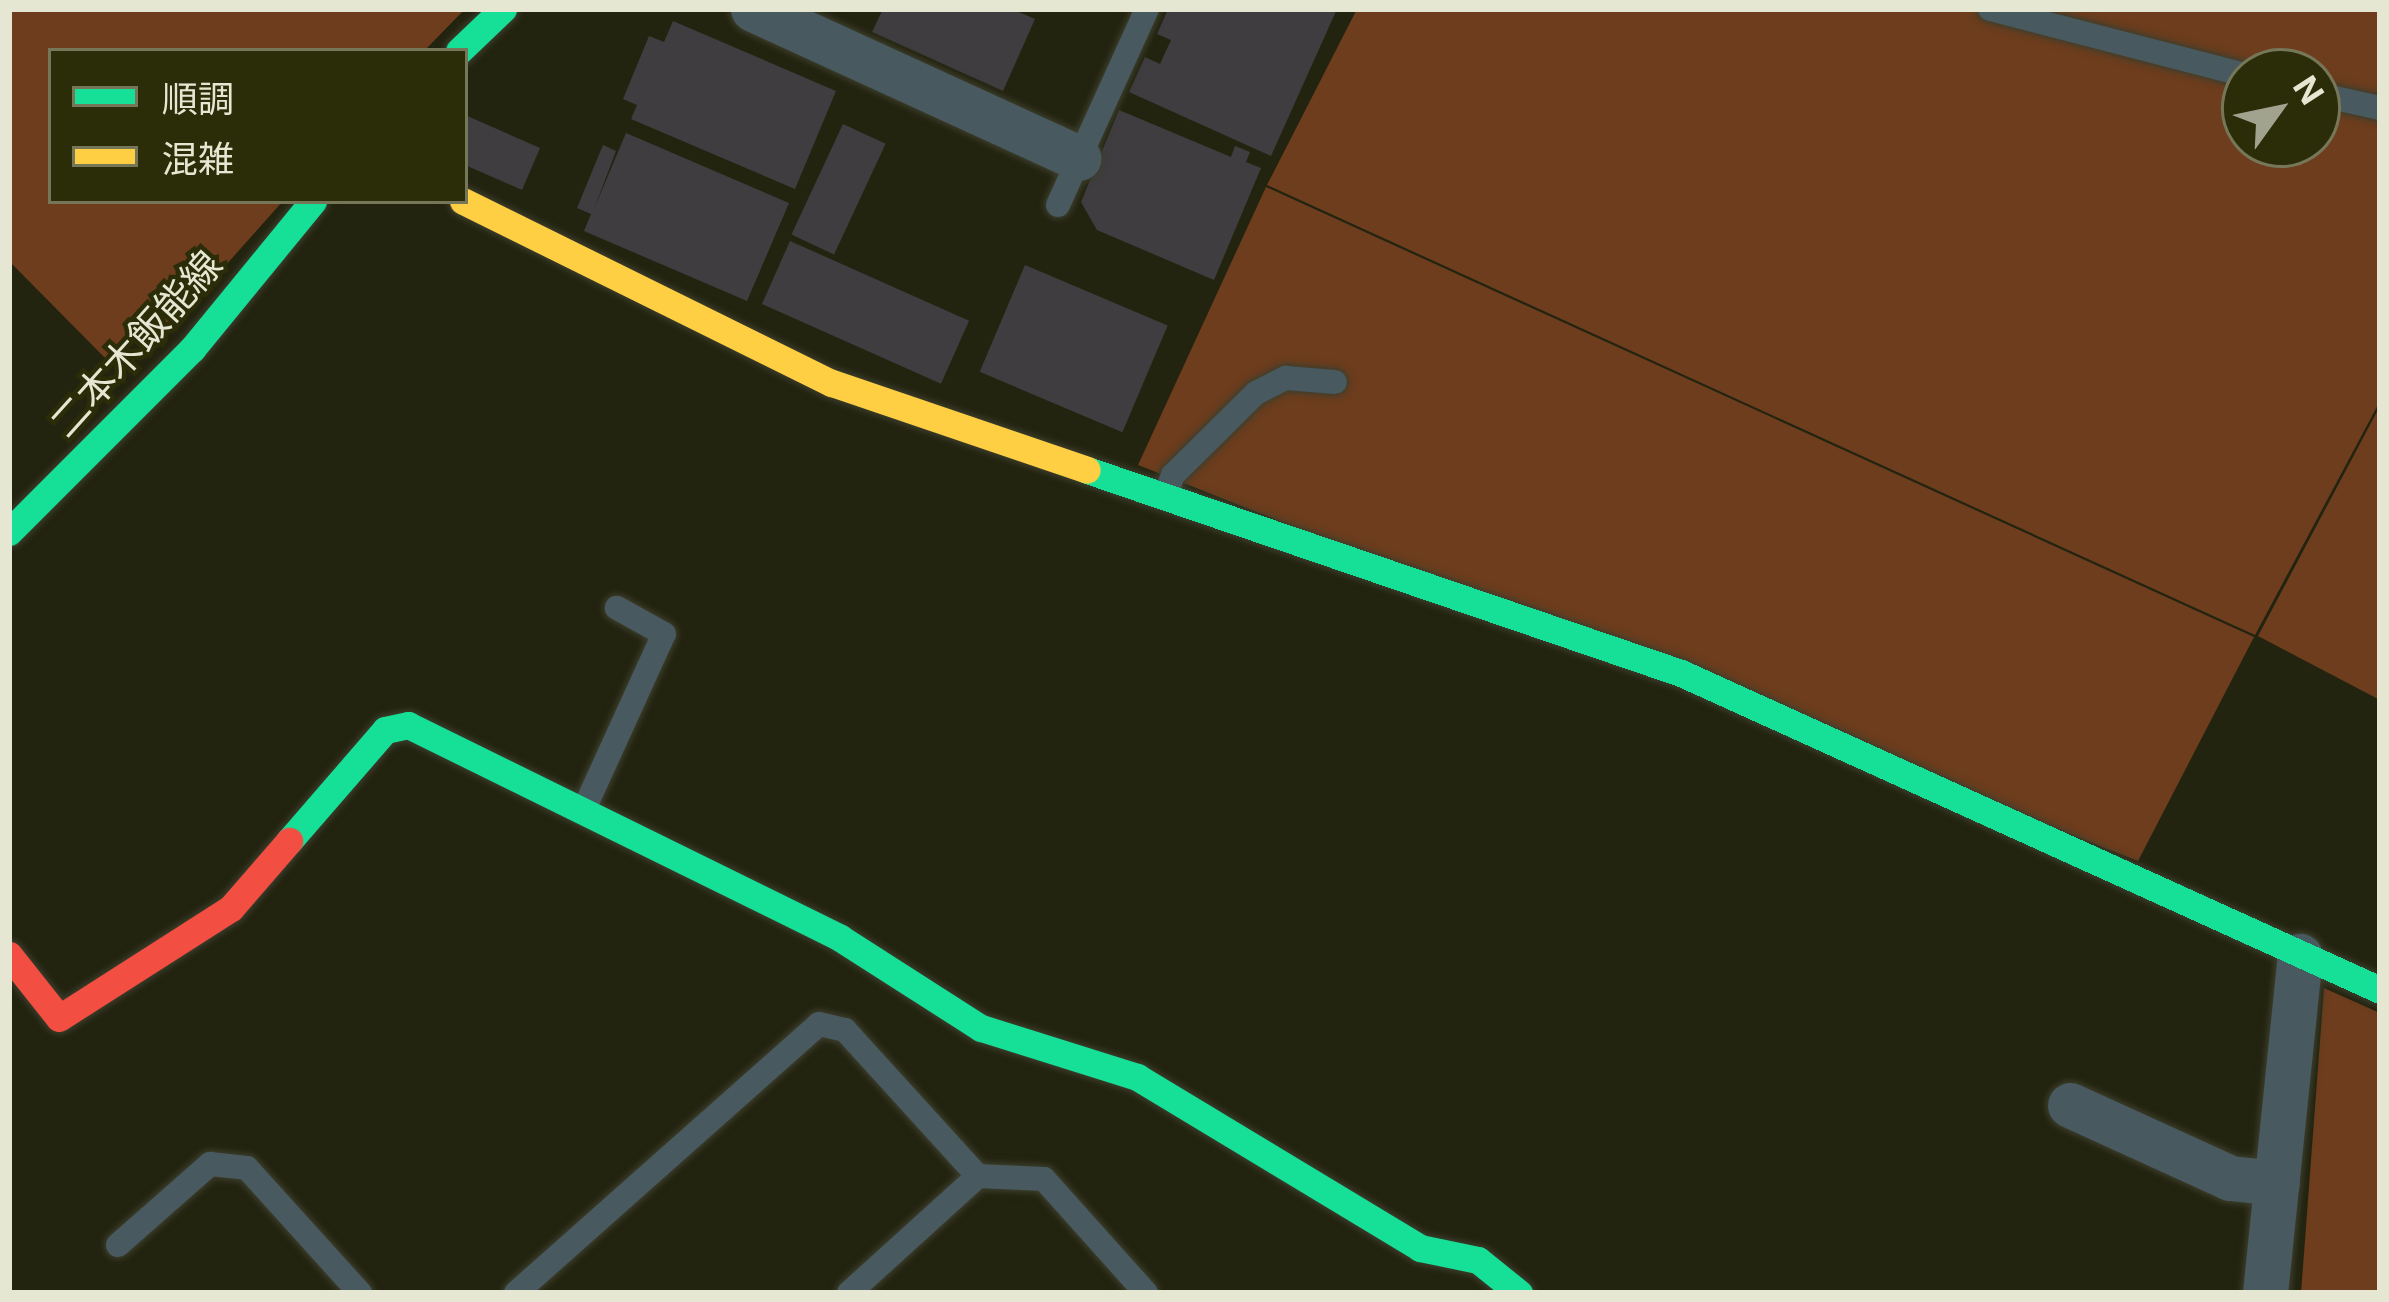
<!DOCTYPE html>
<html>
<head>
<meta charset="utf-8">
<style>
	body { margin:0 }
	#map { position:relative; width:2389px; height:1302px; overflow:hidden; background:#232410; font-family:Inter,"Noto Sans JP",sans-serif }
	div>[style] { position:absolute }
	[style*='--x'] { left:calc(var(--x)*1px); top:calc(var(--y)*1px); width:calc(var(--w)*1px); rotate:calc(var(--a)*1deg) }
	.green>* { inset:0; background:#6d3d1d }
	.building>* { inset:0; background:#3f3d40; transform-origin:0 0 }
	.roads { filter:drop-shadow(0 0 3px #3d3e2d) drop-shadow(0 0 3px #3d3e2d) }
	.lane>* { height:24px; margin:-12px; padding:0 12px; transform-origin:12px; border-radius:12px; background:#485a5f }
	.street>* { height:45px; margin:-22.5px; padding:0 22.5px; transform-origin:22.5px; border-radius:22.5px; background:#485a5f }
	.fast>* { height:27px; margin:-13.5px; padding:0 13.5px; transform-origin:13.5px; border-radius:13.5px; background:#16e098 }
	.slow>* { height:27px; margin:-13.5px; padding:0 13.5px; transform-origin:13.5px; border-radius:13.5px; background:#ffcf43 }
	.jam>* { height:27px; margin:-13.5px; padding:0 13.5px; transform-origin:13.5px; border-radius:13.5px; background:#f24e42 }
	span { translate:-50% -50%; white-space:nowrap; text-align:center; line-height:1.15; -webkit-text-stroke:9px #2b2c08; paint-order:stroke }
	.street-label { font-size:39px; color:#e6e7d3 }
	.frame { position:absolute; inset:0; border:12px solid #e6e7d3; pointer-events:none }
	.legend { position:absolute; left:48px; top:48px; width:420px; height:156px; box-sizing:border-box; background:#2b2c08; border:3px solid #767759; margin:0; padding:15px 21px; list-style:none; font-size:36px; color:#e6e7d3 }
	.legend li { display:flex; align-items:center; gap:24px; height:60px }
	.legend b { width:60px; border:3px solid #767759 }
	.north { position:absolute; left:2221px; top:48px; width:120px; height:120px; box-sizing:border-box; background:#2b2c08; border:3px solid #767759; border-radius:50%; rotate:57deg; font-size:33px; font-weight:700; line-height:48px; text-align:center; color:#e6e7d3 }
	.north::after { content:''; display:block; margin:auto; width:42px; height:54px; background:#a2a38f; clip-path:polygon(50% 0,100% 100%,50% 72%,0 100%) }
</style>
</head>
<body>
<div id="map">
	<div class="green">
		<i style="clip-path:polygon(9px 9px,465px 9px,424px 51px,51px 51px,51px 201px,283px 201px,151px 349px,134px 338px,110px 363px,9px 261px)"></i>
		<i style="clip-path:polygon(evenodd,1357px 9px,2380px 9px,2380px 401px,2255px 635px,1267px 185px,1357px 9px,2245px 72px,2317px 72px,2317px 144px,2245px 144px,2245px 72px)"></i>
		<i style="clip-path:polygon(1266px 187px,2254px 637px,2138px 861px,1138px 465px)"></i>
		<i style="clip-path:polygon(2380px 406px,2380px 700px,2258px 636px)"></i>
		<i style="clip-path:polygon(2324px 988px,2380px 1013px,2380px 1293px,2301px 1293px)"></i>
	</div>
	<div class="building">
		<i style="clip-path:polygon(883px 9px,1012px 9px,1035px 19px,1003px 91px,872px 32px)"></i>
		<i style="clip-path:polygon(1168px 9px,1337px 9px,1271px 156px,1129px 92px,1145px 57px,1160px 64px,1171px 40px,1157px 34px)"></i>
		<i style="clip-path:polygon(673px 21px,836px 91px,795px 189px,631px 119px,637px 105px,623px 99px,649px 36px,664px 42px)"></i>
		<i style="clip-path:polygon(1119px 110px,1231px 157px,1235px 146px,1250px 152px,1246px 162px,1261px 168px,1214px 280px,1097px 230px,1081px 202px)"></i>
		<i style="clip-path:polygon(465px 115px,540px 148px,522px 190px,465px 165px)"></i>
		<i style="left:843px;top:124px;width:47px;height:122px;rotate:25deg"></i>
		<i style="clip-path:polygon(626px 133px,789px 203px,747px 301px,584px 231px,591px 214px,577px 208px,603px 145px,616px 151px,594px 209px)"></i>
		<i style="left:790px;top:241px;width:196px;height:69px;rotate:24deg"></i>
		<i style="left:1025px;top:265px;width:155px;height:116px;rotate:23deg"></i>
	</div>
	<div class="roads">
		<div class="lane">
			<i style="--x:1990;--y:9;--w:263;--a:14.5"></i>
			<i style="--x:2317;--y:94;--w:65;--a:12.5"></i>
			<i style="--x:1058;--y:205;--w:215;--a:-65.6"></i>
			<i style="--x:1166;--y:494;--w:20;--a:-70"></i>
			<i style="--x:1173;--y:475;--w:117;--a:-44.7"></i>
			<i style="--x:1256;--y:393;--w:34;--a:-27"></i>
			<i style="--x:1286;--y:378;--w:49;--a:4.7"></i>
			<i style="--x:585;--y:807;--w:190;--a:-65.5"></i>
			<i style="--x:664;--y:634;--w:54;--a:-151"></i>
			<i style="--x:118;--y:1245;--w:123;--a:-41.4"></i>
			<i style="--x:210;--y:1164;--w:37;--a:6"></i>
			<i style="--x:247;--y:1168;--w:169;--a:47.9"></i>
			<i style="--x:516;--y:1293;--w:405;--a:-41.6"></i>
			<i style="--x:819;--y:1024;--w:27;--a:13"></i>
			<i style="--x:845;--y:1030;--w:197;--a:47.7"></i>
			<i style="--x:978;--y:1176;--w:66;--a:2.6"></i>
			<i style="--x:1044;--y:1179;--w:153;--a:48.2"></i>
			<i style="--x:849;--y:1293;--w:174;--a:-42.2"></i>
		</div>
		<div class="street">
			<i style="--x:753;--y:9;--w:358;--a:24.6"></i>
			<i style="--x:2070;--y:1105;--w:176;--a:24.5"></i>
			<i style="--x:2230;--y:1178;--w:47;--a:6.1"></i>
			<i style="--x:2265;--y:1293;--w:339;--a:-84.1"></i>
		</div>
		<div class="fast">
			<i style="--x:459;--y:51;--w:61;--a:-43.7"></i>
			<i style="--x:1087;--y:470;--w:628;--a:18.87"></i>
			<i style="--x:1681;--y:673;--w:768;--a:24.39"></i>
			<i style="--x:9;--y:532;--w:259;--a:-45"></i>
			<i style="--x:192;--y:349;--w:191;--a:-50.7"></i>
			<i style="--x:289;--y:841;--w:147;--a:-49.1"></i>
			<i style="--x:385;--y:730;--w:24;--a:-12"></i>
			<i style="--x:408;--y:725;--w:482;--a:26.2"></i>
			<i style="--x:840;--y:938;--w:167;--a:32.6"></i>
			<i style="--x:981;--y:1028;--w:164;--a:17.4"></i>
			<i style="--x:1137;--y:1077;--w:331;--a:31.1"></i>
			<i style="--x:1420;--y:1248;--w:59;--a:11.7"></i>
			<i style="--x:1478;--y:1260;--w:53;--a:38.8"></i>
		</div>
		<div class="slow">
			<i style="--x:463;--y:201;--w:411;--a:26.3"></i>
			<i style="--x:832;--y:383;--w:269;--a:18.8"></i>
		</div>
		<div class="jam">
			<i style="--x:9;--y:955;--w:80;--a:51.6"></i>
			<i style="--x:59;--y:1018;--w:204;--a:-32.6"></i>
			<i style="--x:231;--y:908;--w:89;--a:-49.1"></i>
		</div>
	</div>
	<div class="street-label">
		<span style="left:136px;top:344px;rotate:-48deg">二本木飯能線</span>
	</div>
	<div class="frame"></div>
	<ul class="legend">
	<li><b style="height:15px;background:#16e098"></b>順調</li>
	<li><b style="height:15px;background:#ffcf43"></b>混雑</li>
	</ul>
	<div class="north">N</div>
</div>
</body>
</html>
